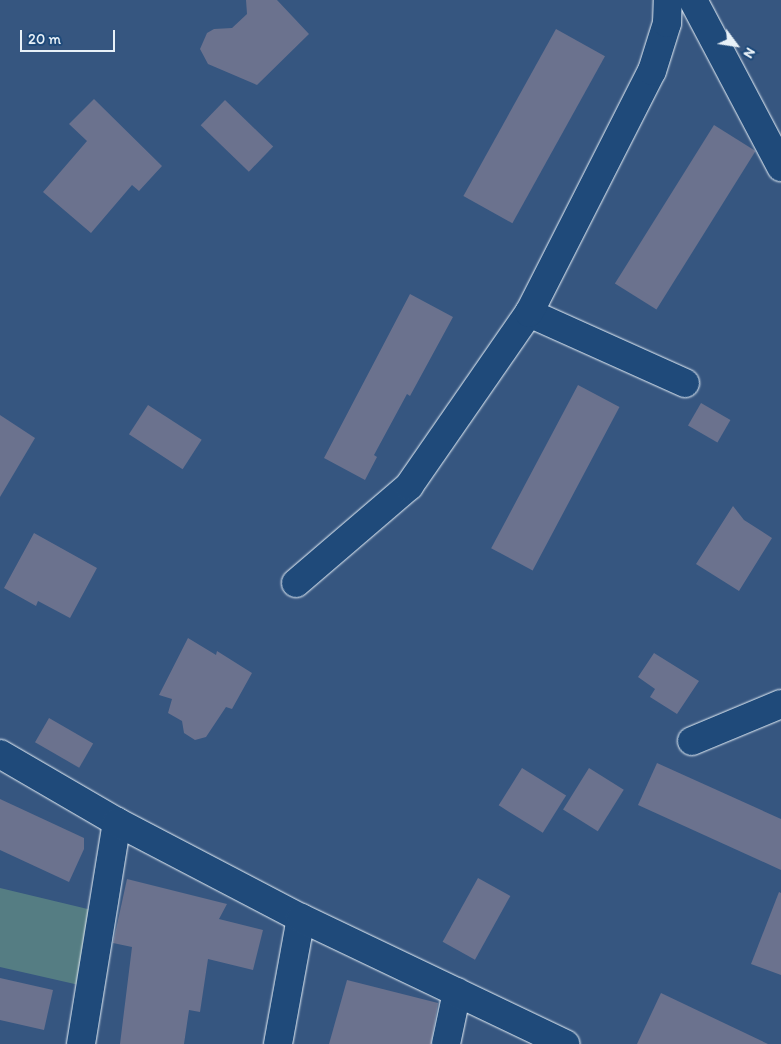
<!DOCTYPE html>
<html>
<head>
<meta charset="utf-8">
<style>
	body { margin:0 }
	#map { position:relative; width:781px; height:1044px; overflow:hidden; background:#365680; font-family:Itim,sans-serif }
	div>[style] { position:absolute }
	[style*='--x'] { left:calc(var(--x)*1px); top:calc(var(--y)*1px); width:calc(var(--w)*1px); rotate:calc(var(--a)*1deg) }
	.green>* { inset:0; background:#557d83 }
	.building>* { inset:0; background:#6b728e; transform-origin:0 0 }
	.roads { filter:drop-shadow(0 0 1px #e8f1f8) drop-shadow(0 0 1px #e8f1f8) }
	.minor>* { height:28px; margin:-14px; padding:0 14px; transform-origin:14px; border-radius:14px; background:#1f4a7a }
	.tertiary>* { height:28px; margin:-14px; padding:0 14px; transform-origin:14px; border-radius:14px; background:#1f4a7a }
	span { translate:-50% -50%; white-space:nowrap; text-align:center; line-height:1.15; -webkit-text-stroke:5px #1f4a7a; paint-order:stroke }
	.north { position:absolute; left:711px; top:20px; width:50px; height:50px; -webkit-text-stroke:4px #1f4a7a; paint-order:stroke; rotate:121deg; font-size:14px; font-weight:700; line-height:20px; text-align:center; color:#e8f1f8 }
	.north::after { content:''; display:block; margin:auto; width:18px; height:22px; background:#e8f1f8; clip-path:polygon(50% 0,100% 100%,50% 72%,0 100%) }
	.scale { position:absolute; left:20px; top:30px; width:95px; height:22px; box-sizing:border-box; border:2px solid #e8f1f8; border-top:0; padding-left:6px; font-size:15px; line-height:18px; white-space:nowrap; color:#e8f1f8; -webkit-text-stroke:4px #1f4a7a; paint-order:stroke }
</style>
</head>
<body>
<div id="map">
	<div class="green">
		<i style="clip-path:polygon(0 888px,96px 911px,79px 985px,0 967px)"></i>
	</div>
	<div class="building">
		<i style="clip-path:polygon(246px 0,277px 0,309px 34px,257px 85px,208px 64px,200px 49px,207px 33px,214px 29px,232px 28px,247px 14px)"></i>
		<i style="left:556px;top:29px;width:56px;height:191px;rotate:29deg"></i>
		<i style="clip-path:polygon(94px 99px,162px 166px,139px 191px,132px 185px,91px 233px,43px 192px,87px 141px,69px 124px)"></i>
		<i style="left:225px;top:100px;width:67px;height:35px;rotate:44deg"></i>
		<i style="left:714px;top:125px;width:49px;height:187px;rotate:32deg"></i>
		<i style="clip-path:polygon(410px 294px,453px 317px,410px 396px,407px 394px,374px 455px,377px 457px,365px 480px,324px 458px)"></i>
		<i style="left:578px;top:385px;width:47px;height:185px;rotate:28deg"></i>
		<i style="left:701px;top:403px;width:34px;height:26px;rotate:30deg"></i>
		<i style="left:148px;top:405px;width:64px;height:35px;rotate:33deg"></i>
		<i style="clip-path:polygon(0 415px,35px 438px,0 497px)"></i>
		<i style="clip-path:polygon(733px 506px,744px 520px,772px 538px,739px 591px,696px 564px)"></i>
		<i style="clip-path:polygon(34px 533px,97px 568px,70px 618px,38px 601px,36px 606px,4px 588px)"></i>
		<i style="clip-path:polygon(188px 638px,216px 655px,217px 651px,252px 673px,232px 709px,226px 707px,206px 737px,195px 740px,184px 733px,182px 721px,168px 713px,172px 699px,159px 695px)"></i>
		<i style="clip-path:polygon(654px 653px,699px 681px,677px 714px,650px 697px,655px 689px,638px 677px)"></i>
		<i style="left:49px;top:718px;width:51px;height:28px;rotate:30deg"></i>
		<i style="clip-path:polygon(657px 763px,781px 819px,781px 870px,638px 805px)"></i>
		<i style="left:522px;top:768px;width:52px;height:44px;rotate:32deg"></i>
		<i style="left:589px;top:768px;width:41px;height:49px;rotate:32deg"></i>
		<i style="clip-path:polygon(0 799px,84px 838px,84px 849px,69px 882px,0 850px)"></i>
		<i style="left:478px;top:878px;width:37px;height:73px;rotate:29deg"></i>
		<i style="clip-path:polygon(127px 879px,227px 904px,219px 919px,263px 930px,253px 970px,208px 959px,200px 1012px,189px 1010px,184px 1044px,120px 1044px,132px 947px,113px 943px)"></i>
		<i style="clip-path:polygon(779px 892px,781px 893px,781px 975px,751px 964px)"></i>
		<i style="clip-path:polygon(0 978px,53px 990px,44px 1030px,0 1020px)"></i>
		<i style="clip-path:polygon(347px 980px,438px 1003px,431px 1044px,329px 1044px)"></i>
		<i style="clip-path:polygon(661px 993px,768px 1044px,637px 1044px)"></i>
	</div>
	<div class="roads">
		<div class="minor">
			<i style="--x:693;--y:0;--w:189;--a:62.2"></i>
			<i style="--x:529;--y:313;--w:171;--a:24.2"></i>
			<i style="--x:296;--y:583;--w:149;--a:-40.6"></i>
			<i style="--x:409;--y:486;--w:211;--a:-55.3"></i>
			<i style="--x:529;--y:313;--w:271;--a:-63.1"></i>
			<i style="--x:652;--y:71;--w:50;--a:-72.6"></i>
			<i style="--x:667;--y:23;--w:23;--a:-88"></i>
			<i style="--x:692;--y:741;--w:96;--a:-22.6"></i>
			<i style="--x:81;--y:1044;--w:225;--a:-80.8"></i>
			<i style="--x:278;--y:1044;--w:128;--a:-79.7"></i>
			<i style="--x:446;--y:1044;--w:53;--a:-78.1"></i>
		</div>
		<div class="tertiary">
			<i style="--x:0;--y:754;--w:135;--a:30.2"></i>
			<i style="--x:117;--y:822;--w:208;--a:27.6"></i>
			<i style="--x:301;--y:918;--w:293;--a:25.5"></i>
		</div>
	</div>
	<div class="north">N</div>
	<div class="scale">20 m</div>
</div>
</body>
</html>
